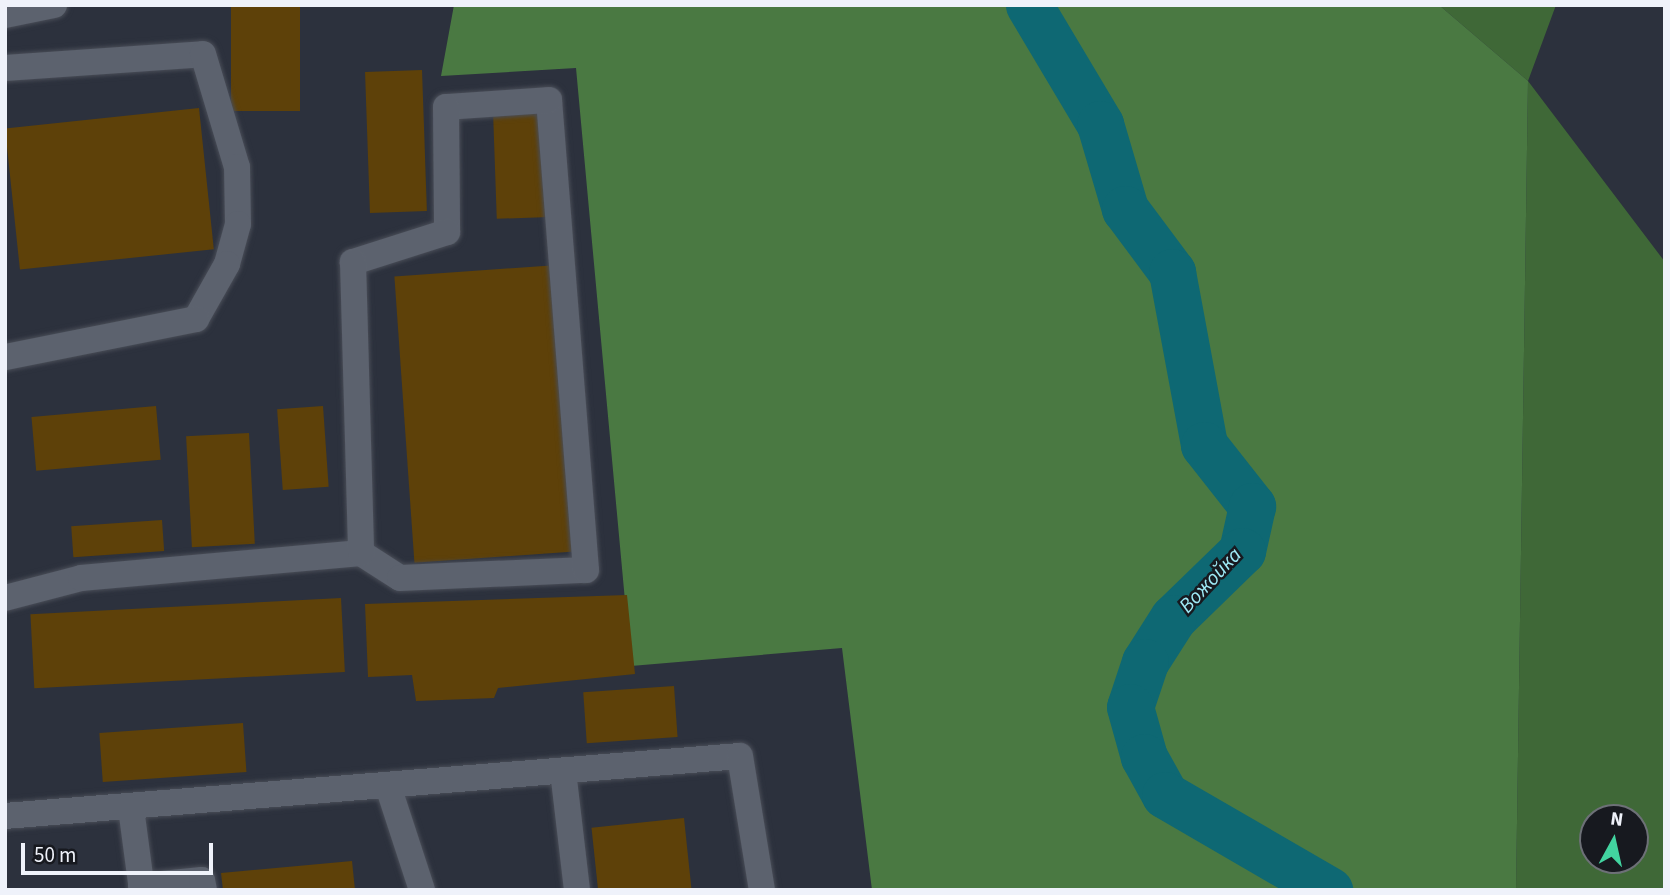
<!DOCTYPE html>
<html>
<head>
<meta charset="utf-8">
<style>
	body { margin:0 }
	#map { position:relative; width:1670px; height:895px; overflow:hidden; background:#2c313d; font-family:"Source Sans 3",sans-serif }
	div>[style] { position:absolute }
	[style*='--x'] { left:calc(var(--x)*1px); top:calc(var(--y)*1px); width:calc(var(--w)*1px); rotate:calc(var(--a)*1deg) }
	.green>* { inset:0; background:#3f6837 }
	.forest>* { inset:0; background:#4a7942 }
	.river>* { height:47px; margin:-23.5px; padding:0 23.5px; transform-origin:23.5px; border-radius:23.5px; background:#0e6873 }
	.building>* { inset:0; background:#5e4109; transform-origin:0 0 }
	.roads { filter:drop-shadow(0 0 2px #494d57) drop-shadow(0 0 2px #494d57) }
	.minor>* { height:26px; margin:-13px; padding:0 13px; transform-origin:13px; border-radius:13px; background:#5c626e }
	span { translate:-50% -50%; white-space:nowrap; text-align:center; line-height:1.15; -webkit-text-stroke:5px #17191f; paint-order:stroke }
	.water-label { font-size:21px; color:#9febf7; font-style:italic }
	.frame { position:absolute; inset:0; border:7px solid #eff2fa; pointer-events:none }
	.north { position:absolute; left:1579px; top:804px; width:70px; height:70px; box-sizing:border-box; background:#17191f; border:2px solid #6d7077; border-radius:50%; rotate:8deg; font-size:19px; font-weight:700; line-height:28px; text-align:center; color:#eff2fa }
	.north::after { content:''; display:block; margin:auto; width:24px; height:32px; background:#42d4a0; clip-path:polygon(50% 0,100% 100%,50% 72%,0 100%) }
	.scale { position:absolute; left:21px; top:843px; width:192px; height:32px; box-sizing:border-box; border:4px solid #eff2fa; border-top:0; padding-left:9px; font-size:21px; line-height:24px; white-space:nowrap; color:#eff2fa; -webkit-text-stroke:5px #17191f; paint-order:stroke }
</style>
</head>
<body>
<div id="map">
	<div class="green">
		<i style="clip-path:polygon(evenodd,1439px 5px,1556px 5px,1528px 81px,1665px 262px,1665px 890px,1516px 890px,1528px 81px,1439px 5px,1593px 818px,1635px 818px,1635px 860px,1593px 860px,1593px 818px)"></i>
	</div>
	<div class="forest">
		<i style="clip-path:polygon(454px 5px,1439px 5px,1528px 81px,1516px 890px,872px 890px,842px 648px,631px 666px,576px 68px,441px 76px)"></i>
	</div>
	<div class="river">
		<i style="--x:1029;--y:5;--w:139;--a:59.2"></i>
		<i style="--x:1100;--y:124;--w:89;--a:73.6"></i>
		<i style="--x:1125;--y:209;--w:79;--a:53.3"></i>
		<i style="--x:1172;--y:272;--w:176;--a:79.5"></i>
		<i style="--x:1204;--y:445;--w:78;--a:51.8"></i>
		<i style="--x:1252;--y:506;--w:46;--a:102.5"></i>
		<i style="--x:1242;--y:551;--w:96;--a:135.8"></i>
		<i style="--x:1173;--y:618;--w:52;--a:122.5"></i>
		<i style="--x:1145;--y:662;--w:47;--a:108.4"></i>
		<i style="--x:1130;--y:707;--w:52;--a:74.4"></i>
		<i style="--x:1144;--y:757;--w:43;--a:61.1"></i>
		<i style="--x:1165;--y:795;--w:190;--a:30.1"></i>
	</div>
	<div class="building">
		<i style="left:231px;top:5px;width:69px;height:106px"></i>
		<i style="left:422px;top:70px;width:141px;height:57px;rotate:88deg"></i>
		<i style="left:199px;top:108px;width:142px;height:195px;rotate:84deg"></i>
		<i style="left:546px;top:110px;width:107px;height:53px;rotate:88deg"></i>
		<i style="left:558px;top:265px;width:287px;height:164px;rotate:86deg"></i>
		<i style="left:156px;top:406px;width:54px;height:125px;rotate:85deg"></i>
		<i style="left:323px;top:406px;width:81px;height:46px;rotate:86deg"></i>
		<i style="left:249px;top:433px;width:111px;height:63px;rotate:87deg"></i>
		<i style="left:162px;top:520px;width:31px;height:91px;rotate:86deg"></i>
		<i style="clip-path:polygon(627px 595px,635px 674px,498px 688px,494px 698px,416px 701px,412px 675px,368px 677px,365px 604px)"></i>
		<i style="left:341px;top:598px;width:74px;height:311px;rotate:87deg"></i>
		<i style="left:674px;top:686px;width:51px;height:91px;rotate:86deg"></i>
		<i style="left:243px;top:723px;width:49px;height:144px;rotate:86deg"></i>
		<i style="left:684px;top:818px;width:72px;height:93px;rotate:84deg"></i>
		<i style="clip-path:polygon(352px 861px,355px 890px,223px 890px,221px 873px)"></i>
	</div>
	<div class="roads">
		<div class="minor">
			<i style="--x:5;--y:15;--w:50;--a:-11.5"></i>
			<i style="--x:5;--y:68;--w:198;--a:-4"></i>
			<i style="--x:203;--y:54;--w:118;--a:73.3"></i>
			<i style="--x:237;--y:167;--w:57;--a:89"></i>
			<i style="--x:238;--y:224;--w:41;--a:105.4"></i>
			<i style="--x:227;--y:264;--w:63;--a:119.4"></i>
			<i style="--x:196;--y:319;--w:195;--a:168.7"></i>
			<i style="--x:5;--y:598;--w:79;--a:-14.7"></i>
			<i style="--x:81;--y:578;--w:281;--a:-5.1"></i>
			<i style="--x:361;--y:553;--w:46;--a:32.7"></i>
			<i style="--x:400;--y:578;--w:186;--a:-2.5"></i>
			<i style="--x:586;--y:570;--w:471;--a:-94.5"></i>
			<i style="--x:549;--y:100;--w:103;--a:176.1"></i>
			<i style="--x:446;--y:107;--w:125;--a:89.5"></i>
			<i style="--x:447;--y:232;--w:99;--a:162.3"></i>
			<i style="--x:353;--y:262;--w:291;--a:88.4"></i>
			<i style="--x:563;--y:771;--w:120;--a:83.3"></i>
			<i style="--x:388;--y:786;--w:109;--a:71.9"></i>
			<i style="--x:131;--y:808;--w:83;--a:82.4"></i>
			<i style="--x:5;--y:816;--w:737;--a:-4.67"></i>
			<i style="--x:740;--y:756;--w:136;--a:80.7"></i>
			<i style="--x:141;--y:886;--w:61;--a:-5.6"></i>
			<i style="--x:202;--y:880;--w:10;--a:79"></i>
		</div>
	</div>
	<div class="water-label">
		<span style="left:1210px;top:580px;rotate:-47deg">Вожойка</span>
	</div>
	<div class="frame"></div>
	<div class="north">N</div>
	<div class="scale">50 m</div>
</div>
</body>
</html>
